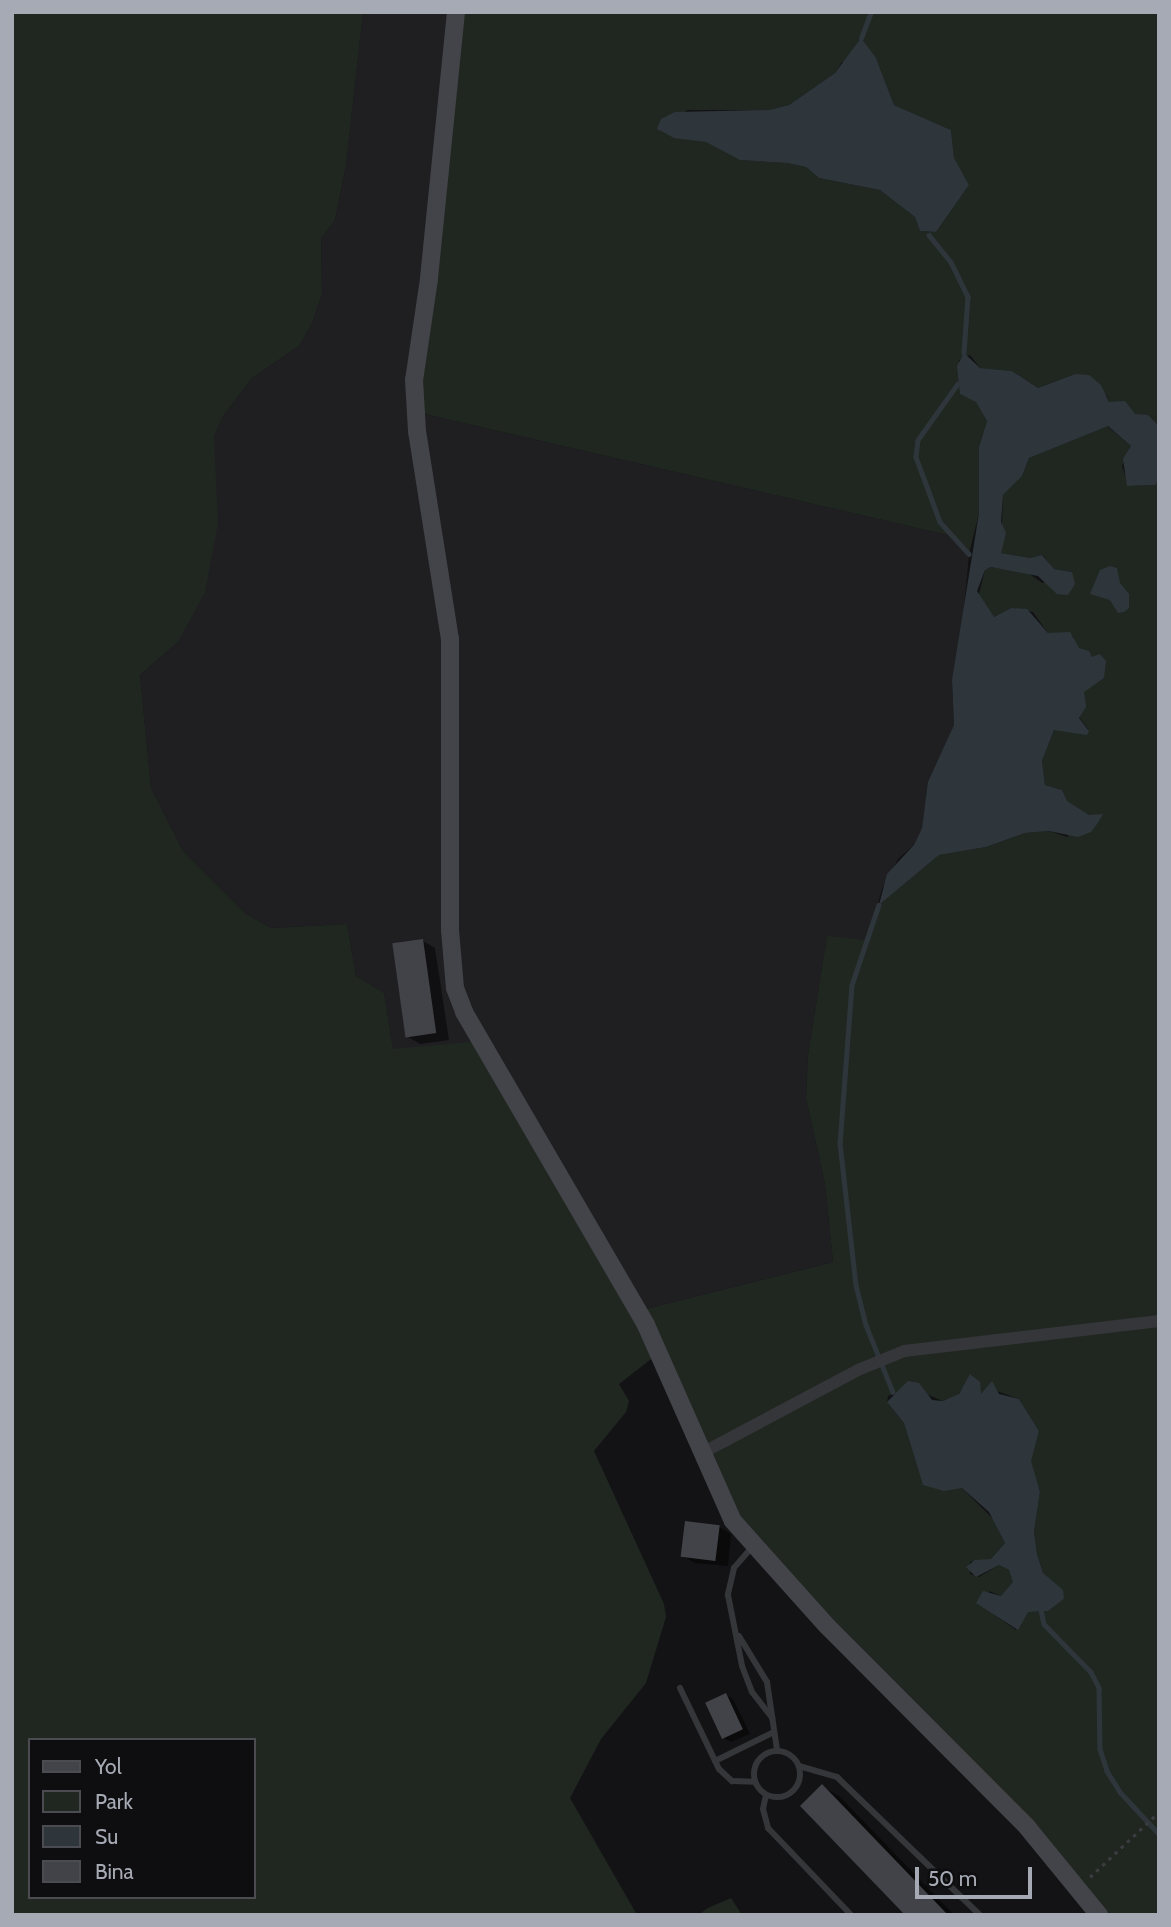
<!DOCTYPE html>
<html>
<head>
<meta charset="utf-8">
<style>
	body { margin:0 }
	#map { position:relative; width:1171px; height:1927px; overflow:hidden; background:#131315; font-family:Cabin,sans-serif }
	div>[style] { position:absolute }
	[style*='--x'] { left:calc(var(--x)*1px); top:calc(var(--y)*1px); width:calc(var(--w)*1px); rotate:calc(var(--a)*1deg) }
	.built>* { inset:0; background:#1f1f22 }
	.green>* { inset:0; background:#202721 }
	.water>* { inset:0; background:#2e363c }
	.shadow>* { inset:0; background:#0007 }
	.stream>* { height:4.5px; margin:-2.25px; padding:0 2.25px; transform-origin:2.25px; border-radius:2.25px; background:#2e363c }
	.building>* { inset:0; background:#424348; transform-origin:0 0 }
	.path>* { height:2.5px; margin-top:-1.25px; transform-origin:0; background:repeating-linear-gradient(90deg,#3b3c40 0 3.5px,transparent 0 8.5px) }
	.lane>* { height:6px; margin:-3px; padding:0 3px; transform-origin:3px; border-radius:3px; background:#353639 }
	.lane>.ring { margin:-3px; padding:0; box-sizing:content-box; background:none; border:6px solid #353639; border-radius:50% }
	.street>* { height:12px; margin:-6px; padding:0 6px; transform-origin:6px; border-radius:6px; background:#353639 }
	.secondary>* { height:18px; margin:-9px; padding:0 9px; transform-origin:9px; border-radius:9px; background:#434449 }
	span { translate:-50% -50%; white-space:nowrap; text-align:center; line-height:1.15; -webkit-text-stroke:7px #0e0e10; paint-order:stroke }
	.frame { position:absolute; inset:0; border:14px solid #a6aab4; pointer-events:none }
	.legend { position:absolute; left:28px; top:1738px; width:228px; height:161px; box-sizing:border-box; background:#0e0e10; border:2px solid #4b4c52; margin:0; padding:9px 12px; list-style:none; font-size:21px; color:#a6aab4 }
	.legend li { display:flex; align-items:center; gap:14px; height:35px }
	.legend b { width:35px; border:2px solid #4b4c52 }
	.scale { position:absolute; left:915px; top:1867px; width:117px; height:32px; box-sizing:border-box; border:4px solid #a6aab4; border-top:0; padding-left:9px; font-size:21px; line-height:24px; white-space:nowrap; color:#a6aab4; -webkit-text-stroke:5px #0e0e10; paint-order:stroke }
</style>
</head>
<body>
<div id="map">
	<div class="built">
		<i style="clip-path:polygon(363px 12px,456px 12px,416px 412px,952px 536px,969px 554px,960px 650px,952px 680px,954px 725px,928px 786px,922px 828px,914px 845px,898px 859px,882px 889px,867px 940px,827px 937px,808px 1055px,806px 1098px,825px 1184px,833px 1262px,638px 1311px,393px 1050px,384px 993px,356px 976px,347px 924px,271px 928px,246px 914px,183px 851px,151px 788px,140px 675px,178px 642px,214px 437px,223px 416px,252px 378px,300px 345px,312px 323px,322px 294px,321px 239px,335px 220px,346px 165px)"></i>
	</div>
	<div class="green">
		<i style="clip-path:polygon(evenodd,12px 12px,363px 12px,346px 165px,335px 220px,321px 239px,322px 294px,312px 323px,300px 345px,252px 378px,223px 416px,214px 437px,218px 523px,205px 592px,178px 642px,140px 675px,151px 788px,183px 851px,246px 914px,271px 928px,347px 924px,356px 976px,384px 993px,393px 1049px,482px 1041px,638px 1311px,833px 1262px,825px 1184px,806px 1098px,808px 1055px,827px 936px,867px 940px,879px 905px,939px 855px,986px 847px,1025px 833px,1049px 831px,1067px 837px,1089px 815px,1066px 801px,1062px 790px,1045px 785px,1042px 761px,1054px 730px,1089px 730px,1079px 717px,1084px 691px,1104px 678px,1104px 669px,1075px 645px,1073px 636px,1048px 633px,1033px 612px,1011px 608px,994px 617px,978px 598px,985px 570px,991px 567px,1028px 573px,1042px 583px,1072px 572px,1053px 569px,1043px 555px,1030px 558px,1001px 553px,1003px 495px,1022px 476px,1029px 458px,1107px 426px,1131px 446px,1122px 466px,1129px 486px,1154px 485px,1159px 480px,1159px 1915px,1099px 1915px,733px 1521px,659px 1353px,619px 1384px,629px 1401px,626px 1412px,594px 1451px,664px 1604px,666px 1617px,646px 1683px,601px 1739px,570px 1798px,637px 1915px,12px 1915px,12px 12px,972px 1375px,981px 1395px,997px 1391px,1019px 1399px,1039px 1431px,1030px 1461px,1040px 1492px,1034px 1532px,1037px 1554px,1043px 1573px,1064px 1599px,1048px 1611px,1028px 1612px,1016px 1630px,989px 1611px,989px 1591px,1001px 1596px,1014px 1582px,1009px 1570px,999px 1565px,979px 1577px,970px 1574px,970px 1562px,991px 1559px,1005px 1543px,994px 1520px,962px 1488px,939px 1489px,922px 1481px,904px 1423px,887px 1402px,888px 1396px,901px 1392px,924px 1393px,943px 1401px,957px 1396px,972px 1375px,12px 12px,30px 1740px,254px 1740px,254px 1897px,30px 1897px,30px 1740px)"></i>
		<i style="clip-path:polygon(evenodd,456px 12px,1159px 12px,1159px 426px,1148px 415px,1135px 415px,1109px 402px,1107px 396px,1075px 374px,1038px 388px,1012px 371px,980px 368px,970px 355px,959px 360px,960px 394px,976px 401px,987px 421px,979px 447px,979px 513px,969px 554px,952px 536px,416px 412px,456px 12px,876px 58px,894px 105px,951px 130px,954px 159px,969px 185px,936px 232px,920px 231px,915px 217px,880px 190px,819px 178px,806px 167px,787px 163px,741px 160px,706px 142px,663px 133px,687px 110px,769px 110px,789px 105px,835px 73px,842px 62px,876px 58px)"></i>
		<i style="clip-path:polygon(731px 1898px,742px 1915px,698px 1915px,708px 1908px)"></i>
	</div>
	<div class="water">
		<i style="clip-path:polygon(861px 38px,876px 58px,894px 105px,951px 130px,954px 158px,969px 185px,936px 232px,920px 231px,915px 217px,880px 190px,819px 178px,806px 167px,787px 163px,740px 160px,706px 142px,674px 138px,657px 129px,661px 119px,675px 112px,769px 110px,789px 105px,835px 73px)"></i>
		<i style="clip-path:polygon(964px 353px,980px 368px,1012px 371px,1038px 388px,1075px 374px,1089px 375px,1101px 385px,1109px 402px,1125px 401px,1135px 414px,1148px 415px,1159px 426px,1159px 480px,1155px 485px,1127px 486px,1123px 459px,1131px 446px,1108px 426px,1029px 458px,1022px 476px,1003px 495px,1001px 522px,1006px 533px,1001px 553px,1030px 558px,1042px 555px,1054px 569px,1072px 572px,1075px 584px,1068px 595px,1057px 594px,1038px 576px,991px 567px,985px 570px,977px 591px,994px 617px,1011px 608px,1027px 609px,1048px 633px,1070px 632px,1079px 648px,1089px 651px,1092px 657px,1100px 654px,1106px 661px,1104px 678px,1084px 692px,1086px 707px,1079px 718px,1089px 731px,1087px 735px,1054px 730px,1042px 761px,1045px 785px,1062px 790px,1067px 801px,1089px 815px,1103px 814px,1097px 824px,1091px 832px,1078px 837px,1049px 831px,1025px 833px,986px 847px,939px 855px,879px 905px,887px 874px,914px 845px,922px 828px,928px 782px,954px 725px,952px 680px,979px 513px,979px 447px,987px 421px,976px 402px,960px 394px,957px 366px)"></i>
		<i style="clip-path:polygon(1110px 566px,1117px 568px,1120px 583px,1129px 594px,1129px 608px,1124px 612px,1118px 613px,1110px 600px,1090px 594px,1100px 570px)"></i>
		<i style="clip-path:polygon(970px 1374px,980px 1382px,981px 1394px,992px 1381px,999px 1394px,1019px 1399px,1039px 1431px,1031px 1461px,1040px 1492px,1034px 1532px,1037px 1554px,1043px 1573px,1063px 1590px,1064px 1599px,1048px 1611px,1028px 1612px,1018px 1630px,976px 1603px,983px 1591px,1001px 1596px,1013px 1582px,1009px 1570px,999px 1565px,976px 1577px,966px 1567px,975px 1560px,991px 1559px,1005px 1543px,989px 1512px,962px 1488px,944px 1491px,923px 1485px,904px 1423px,887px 1402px,908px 1381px,919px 1383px,932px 1400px,943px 1401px,959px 1394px)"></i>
	</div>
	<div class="shadow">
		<i style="clip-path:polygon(423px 941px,435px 948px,449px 1040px,420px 1044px,408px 1037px)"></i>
		<i style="clip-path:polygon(719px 1527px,731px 1534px,728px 1566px,695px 1563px,683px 1556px)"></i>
		<i style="clip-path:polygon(725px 1695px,733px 1699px,750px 1734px,731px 1742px,724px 1738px)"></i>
		<i style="clip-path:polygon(823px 1787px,839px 1796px,954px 1915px,908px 1915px)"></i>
	</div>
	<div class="stream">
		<i style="--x:861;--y:38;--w:28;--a:-69"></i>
		<i style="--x:929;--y:235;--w:35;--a:51"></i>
		<i style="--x:951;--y:262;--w:39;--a:64"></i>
		<i style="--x:968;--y:297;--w:56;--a:94.1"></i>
		<i style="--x:958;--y:384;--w:69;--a:125.5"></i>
		<i style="--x:918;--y:440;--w:17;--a:97"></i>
		<i style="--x:916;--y:457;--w:69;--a:69.7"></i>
		<i style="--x:940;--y:522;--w:43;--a:47.8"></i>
		<i style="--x:879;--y:905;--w:84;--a:108.6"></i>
		<i style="--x:852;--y:985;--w:158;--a:94.3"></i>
		<i style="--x:840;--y:1143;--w:143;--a:83.6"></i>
		<i style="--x:856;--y:1285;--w:41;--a:76"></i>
		<i style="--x:866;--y:1325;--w:72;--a:68.1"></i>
		<i style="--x:1041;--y:1610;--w:14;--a:78"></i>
		<i style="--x:1044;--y:1624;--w:67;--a:45.6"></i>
		<i style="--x:1091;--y:1672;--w:18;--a:63"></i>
		<i style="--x:1099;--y:1688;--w:61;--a:89.1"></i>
		<i style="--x:1100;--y:1749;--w:23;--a:72"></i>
		<i style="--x:1107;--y:1771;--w:25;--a:58"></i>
		<i style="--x:1120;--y:1792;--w:57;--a:47.1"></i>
	</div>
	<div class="building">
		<i style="left:423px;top:939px;width:95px;height:31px;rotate:82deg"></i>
		<i style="left:685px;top:1521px;width:35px;height:36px;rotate:7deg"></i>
		<i style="left:726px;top:1693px;width:40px;height:23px;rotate:65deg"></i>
		<i style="clip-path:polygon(822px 1784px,948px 1915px,905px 1915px,800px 1806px)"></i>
	</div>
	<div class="path">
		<i style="--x:1090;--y:1877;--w:95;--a:-43.3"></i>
	</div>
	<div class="lane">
		<i style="--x:753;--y:1546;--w:29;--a:131"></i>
		<i style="--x:734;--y:1568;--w:28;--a:103"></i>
		<i style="--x:728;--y:1595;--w:72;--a:78.8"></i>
		<i style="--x:742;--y:1666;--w:28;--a:69"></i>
		<i style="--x:752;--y:1692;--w:33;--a:52"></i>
		<i style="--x:739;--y:1636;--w:54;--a:58.7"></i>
		<i style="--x:767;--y:1682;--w:69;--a:81.6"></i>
		<i style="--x:680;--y:1688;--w:90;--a:64.3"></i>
		<i style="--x:719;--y:1769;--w:18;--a:43"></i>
		<i style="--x:732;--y:1781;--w:23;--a:2"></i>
		<i class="ring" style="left:754px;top:1751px;width:40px;height:40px"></i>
		<i style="--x:715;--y:1761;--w:66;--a:-26.2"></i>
		<i style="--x:799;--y:1766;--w:40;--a:16"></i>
		<i style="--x:837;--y:1777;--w:199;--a:44"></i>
		<i style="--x:766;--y:1795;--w:14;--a:102"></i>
		<i style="--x:763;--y:1809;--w:20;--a:75"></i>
		<i style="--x:768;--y:1828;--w:120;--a:46.3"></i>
	</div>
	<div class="street">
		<i style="--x:704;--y:1452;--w:174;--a:-28"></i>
		<i style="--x:858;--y:1370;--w:50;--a:-22.4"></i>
		<i style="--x:904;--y:1351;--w:257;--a:-6.7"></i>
	</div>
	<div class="secondary">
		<i style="--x:456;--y:12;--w:268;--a:95.8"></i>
		<i style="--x:429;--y:279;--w:102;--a:98.4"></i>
		<i style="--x:414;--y:380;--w:51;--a:86.6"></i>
		<i style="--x:417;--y:431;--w:211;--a:81"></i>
		<i style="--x:450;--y:639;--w:291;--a:90"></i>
		<i style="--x:450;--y:930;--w:58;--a:85.1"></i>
		<i style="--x:455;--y:988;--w:26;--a:69"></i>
		<i style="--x:464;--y:1012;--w:362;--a:59.8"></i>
		<i style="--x:646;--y:1325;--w:214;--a:66.1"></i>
		<i style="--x:733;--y:1521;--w:141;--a:48.2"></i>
		<i style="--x:827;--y:1626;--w:284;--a:45.1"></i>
		<i style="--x:1027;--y:1827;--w:114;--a:50.7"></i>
	</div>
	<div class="frame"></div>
	<ul class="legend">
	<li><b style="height:9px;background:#434449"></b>Yol</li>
	<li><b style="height:19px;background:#202721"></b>Park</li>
	<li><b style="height:19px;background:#2e363c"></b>Su</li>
	<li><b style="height:19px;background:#424348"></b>Bina</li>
	</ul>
	<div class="scale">50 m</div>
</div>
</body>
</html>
